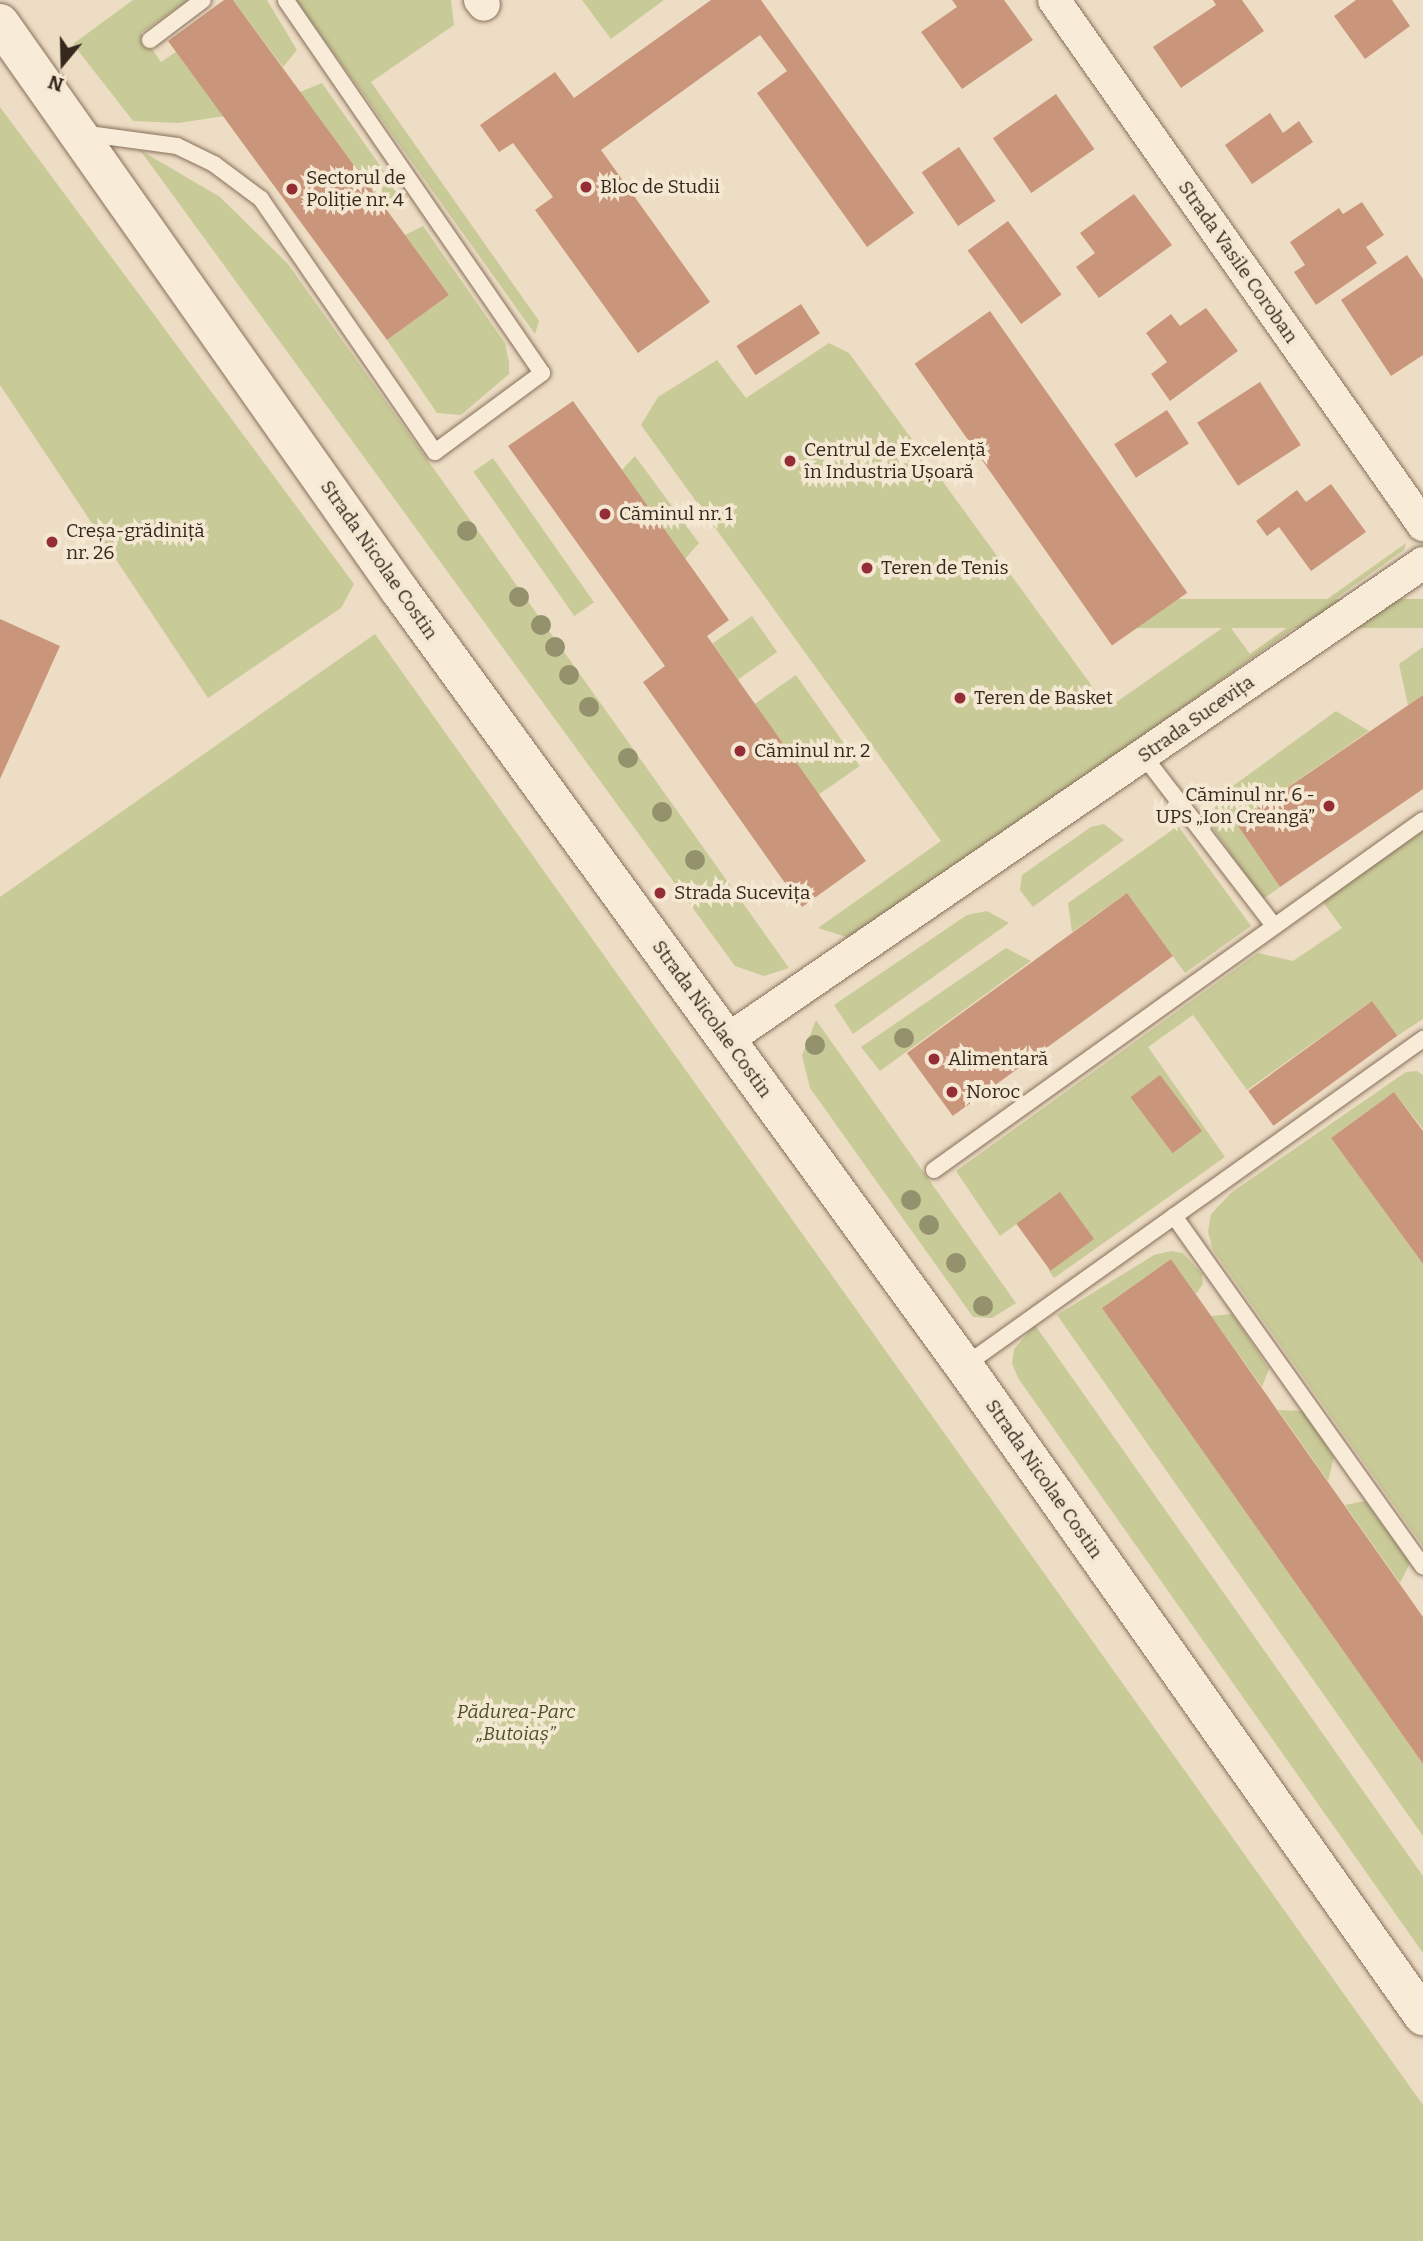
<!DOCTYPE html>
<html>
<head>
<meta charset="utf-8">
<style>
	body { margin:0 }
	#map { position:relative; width:1423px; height:2241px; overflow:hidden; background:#edddc4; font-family:Bitter,serif }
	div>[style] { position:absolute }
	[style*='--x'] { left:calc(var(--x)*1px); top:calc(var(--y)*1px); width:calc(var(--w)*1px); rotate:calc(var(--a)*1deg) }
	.green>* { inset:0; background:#c8ca98; transform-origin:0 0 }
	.building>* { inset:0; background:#ca967b; transform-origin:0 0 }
	.roads { filter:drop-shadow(0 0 2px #876f5b) drop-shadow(0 0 2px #876f5b) }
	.lane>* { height:16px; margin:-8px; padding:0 8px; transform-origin:8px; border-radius:8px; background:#f8ebd7 }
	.street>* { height:32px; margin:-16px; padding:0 16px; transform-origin:16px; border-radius:16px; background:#f8ebd7 }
	.secondary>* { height:38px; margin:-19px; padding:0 19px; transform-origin:19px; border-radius:19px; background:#f8ebd7 }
	.trees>* { width:20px; height:20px; margin:-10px; border-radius:50%; background:#94916d }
	.dots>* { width:19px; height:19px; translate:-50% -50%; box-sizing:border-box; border:4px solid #f4e8d3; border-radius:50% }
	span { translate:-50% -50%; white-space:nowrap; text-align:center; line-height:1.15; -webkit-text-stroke:7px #f4e8d3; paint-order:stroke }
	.poi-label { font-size:19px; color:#37281e }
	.left { translate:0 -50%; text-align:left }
	.right { translate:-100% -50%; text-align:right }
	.street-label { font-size:19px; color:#37281e }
	.park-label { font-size:19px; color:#4b5326; font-style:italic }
	.north { position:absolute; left:28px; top:28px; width:70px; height:70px; -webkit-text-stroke:5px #f4e8d3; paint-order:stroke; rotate:199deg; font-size:19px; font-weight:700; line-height:28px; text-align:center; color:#37281e }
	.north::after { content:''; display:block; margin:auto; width:24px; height:32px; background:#37281e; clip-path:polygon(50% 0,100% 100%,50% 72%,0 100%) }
</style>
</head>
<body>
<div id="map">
	<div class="green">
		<i style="clip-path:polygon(133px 0,188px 0,141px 33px,161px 62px,176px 52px,224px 116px,179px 123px,133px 121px,73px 44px)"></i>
		<i style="clip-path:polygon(233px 0,267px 0,297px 50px,283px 67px)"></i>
		<i style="clip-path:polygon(296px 0,451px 0,454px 25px,371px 82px,539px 321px,535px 334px)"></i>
		<i style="clip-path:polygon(582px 0,664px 0,611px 39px)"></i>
		<i style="clip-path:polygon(322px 83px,402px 197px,387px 210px,300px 92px)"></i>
		<i style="clip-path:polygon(0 107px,354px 584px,341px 608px,208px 698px,0 385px)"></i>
		<i style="clip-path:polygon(140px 150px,220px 197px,288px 264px,789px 968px,764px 976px,735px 966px)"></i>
		<i style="clip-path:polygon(423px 226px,505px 343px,509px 362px,509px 374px,461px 415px,437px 413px,387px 340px,449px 295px,405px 235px)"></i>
		<i style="clip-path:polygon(829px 343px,849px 353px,1108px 708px,1228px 624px,1250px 654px,1406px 543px,1404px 550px,856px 940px,818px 928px,941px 841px,641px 425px,658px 397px,717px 360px,746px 398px)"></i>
		<i style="clip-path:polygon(635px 456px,699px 543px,685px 559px,622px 470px)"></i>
		<i style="left:493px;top:458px;width:176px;height:24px;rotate:55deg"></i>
		<i style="left:1423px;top:599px;width:29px;height:306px;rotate:90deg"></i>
		<i style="left:752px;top:616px;width:44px;height:48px;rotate:55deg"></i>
		<i style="clip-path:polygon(375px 634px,1423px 2105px,1423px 2241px,0 2241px,0 897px)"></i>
		<i style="clip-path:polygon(1423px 647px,1423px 695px,1408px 705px,1399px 664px)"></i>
		<i style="left:796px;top:675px;width:111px;height:51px;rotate:55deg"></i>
		<i style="clip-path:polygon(1336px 711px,1369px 731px,1236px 823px,1280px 887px,1263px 899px,1200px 810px)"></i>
		<i style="clip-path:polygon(1104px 824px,1124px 840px,1033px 907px,1020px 890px,1022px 875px,1091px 827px)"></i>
		<i style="clip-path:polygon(1178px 826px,1251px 926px,1185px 973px,1127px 893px,1072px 932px,1068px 903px)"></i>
		<i style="clip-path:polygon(1423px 831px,1423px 1019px,1397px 1036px,1372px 1001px,1247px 1090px,1193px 1015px,1148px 1047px,1225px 1157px,1054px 1278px,1049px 1271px,1060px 1193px,1000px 1236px,956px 1171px,1258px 953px,1293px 961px,1342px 928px,1322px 901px)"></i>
		<i style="clip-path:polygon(987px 911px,1009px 923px,853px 1034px,834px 1005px,967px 915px)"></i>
		<i style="clip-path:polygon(1006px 948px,1031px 961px,880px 1071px,861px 1047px)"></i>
		<i style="clip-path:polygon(816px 1020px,1016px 1303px,992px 1318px,973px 1317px,810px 1088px,802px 1056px)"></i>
		<i style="clip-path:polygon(1417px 1071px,1423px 1075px,1423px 1129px,1394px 1092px,1331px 1138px,1423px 1264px,1423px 1546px,1213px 1250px,1208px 1232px,1211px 1214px,1232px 1192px,1406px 1072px)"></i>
		<i style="clip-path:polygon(1171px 1251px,1183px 1253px,1202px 1274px,1203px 1284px,1196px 1294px,1171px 1259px,1102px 1308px,1423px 1764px,1423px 1836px,1057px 1315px,1154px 1255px)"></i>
		<i style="clip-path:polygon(1232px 1314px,1269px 1369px,1262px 1387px,1211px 1316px)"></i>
		<i style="clip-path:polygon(1035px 1325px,1423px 1876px,1423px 1953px,1018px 1378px,1012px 1363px,1014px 1349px)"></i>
		<i style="clip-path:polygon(1278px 1410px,1303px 1411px,1334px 1457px,1328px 1481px)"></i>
		<i style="clip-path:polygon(1365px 1501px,1410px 1563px,1400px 1583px,1345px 1505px)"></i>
	</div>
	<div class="building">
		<i style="clip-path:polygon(224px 0,233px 0,449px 295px,387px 340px,168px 41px)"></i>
		<i style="clip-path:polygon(711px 0,761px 0,914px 213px,867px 247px,757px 93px,787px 71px,760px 35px,601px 150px,710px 302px,638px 353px,535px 210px,553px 197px,513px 143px,499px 152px,480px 125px,555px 72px,574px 98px)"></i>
		<i style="clip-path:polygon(952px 0,1004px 0,1033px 40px,962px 89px,921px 32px,957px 7px)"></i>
		<i style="clip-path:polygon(1213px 0,1242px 0,1264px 31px,1181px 88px,1153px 47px,1216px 5px)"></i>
		<i style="clip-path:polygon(1356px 0,1392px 0,1410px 26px,1365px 59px,1334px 16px)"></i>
		<i style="left:1056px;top:94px;width:67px;height:77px;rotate:55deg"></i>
		<i style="clip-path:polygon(1270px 113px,1283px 133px,1299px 121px,1313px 142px,1252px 184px,1225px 145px)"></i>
		<i style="left:959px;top:147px;width:65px;height:45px;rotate:56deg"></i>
		<i style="clip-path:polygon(1134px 194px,1172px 245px,1099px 298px,1076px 267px,1095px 253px,1080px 233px)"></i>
		<i style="clip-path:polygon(1362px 202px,1384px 235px,1366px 247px,1377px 263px,1316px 305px,1294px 272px,1305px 265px,1290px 242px,1339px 208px,1343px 214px)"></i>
		<i style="left:1008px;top:221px;width:91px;height:50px;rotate:54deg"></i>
		<i style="clip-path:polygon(1407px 255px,1423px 279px,1423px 355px,1391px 376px,1341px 300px)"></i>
		<i style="left:801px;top:304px;width:35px;height:77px;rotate:57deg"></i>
		<i style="clip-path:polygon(1206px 308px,1238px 351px,1170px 401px,1151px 374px,1167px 362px,1146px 333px,1171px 314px,1180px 326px)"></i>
		<i style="left:990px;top:311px;width:344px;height:92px;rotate:55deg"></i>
		<i style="left:1260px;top:382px;width:75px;height:75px;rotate:57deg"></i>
		<i style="clip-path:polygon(573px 401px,729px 620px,707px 636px,866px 861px,802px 907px,643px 682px,665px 666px,508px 446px)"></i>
		<i style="left:1167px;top:410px;width:40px;height:63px;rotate:57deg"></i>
		<i style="clip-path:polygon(1331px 484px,1366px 532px,1311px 571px,1279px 527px,1267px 536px,1256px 521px,1297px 490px,1306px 502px)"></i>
		<i style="clip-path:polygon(0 619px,60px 646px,0 779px)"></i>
		<i style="clip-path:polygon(1423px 695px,1423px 789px,1280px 887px,1236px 823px)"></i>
		<i style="left:1127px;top:893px;width:78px;height:272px;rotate:54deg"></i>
		<i style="left:1372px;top:1001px;width:43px;height:153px;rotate:54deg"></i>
		<i style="left:1160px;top:1075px;width:70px;height:37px;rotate:53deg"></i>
		<i style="clip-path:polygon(1394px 1092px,1423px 1131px,1423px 1264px,1331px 1138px)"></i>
		<i style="left:1060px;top:1192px;width:58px;height:54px;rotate:54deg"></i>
		<i style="clip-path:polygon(1171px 1259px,1423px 1617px,1423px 1764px,1102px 1308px)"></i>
	</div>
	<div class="roads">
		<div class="lane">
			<i style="--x:150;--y:40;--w:66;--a:-37"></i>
			<i style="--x:81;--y:133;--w:97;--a:7.7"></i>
			<i style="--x:177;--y:146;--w:41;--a:25.9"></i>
			<i style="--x:214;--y:164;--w:59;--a:36.7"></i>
			<i style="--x:261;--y:199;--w:307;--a:55.5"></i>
			<i style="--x:435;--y:452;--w:133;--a:-36.4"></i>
			<i style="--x:542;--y:373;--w:452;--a:-124.5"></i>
			<i style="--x:1143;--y:755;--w:215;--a:52.5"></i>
			<i style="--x:934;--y:1170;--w:601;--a:-35.59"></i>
			<i style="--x:1174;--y:1216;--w:430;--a:54.6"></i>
			<i style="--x:964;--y:1366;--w:564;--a:-35.47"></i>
		</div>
		<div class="street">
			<i style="--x:480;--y:0;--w:6;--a:51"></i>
			<i style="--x:1054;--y:0;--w:642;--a:54.9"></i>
			<i style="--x:727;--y:1040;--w:844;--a:-34.42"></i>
		</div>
		<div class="secondary">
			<i style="--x:0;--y:23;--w:695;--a:54.85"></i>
			<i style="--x:400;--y:591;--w:958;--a:53.96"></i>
			<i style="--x:964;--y:1366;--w:796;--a:54.77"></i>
		</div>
	</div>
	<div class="trees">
		<i style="left:467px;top:531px"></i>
		<i style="left:519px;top:597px"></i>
		<i style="left:541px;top:625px"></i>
		<i style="left:555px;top:647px"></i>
		<i style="left:569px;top:675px"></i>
		<i style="left:589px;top:707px"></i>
		<i style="left:628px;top:758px"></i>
		<i style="left:662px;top:812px"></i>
		<i style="left:695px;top:860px"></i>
		<i style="left:904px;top:1038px"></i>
		<i style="left:815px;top:1045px"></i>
		<i style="left:911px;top:1200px"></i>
		<i style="left:929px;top:1225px"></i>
		<i style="left:956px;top:1263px"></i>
		<i style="left:983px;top:1306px"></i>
	</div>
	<div class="dots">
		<i style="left:586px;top:187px;background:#942d35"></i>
		<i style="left:292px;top:189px;background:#942d35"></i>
		<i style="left:790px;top:461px;background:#942d35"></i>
		<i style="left:605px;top:514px;background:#942d35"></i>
		<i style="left:52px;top:542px;background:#942d35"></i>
		<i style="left:867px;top:568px;background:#942d35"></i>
		<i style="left:960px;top:698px;background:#942d35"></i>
		<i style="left:740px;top:751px;background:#942d35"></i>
		<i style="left:1329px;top:806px;background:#942d35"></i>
		<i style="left:660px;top:893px;background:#942d35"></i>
		<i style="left:934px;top:1059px;background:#942d35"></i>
		<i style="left:952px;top:1092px;background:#942d35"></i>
	</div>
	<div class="poi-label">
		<span class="left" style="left:306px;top:189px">Sectorul de<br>Poliție nr. 4</span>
		<span class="left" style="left:600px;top:187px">Bloc de Studii</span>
		<span class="left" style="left:804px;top:461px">Centrul de Excelență<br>în Industria Ușoară</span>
		<span class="left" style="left:619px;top:514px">Căminul nr. 1</span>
		<span class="left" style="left:66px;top:542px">Creșa-grădiniță<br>nr. 26</span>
		<span class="left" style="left:881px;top:568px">Teren de Tenis</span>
		<span class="left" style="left:974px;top:698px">Teren de Basket</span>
		<span class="left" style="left:754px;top:751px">Căminul nr. 2</span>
		<span class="right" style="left:1315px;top:806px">Căminul nr. 6 -<br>UPS „Ion Creangă”</span>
		<span class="left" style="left:674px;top:893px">Strada Sucevița</span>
		<span class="left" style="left:948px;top:1059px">Alimentară</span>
		<span class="left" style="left:966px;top:1092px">Noroc</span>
	</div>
	<div class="street-label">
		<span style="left:1238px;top:262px;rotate:55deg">Strada Vasile Coroban</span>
		<span style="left:379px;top:560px;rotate:55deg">Strada Nicolae Costin</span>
		<span style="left:1196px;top:719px;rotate:-35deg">Strada Sucevița</span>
		<span style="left:712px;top:1019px;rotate:54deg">Strada Nicolae Costin</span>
		<span style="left:1044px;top:1479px;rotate:55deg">Strada Nicolae Costin</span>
	</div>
	<div class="park-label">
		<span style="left:516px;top:1723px">Pădurea-Parc<br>„Butoiaș”</span>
	</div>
	<div class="north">N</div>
</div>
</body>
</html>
